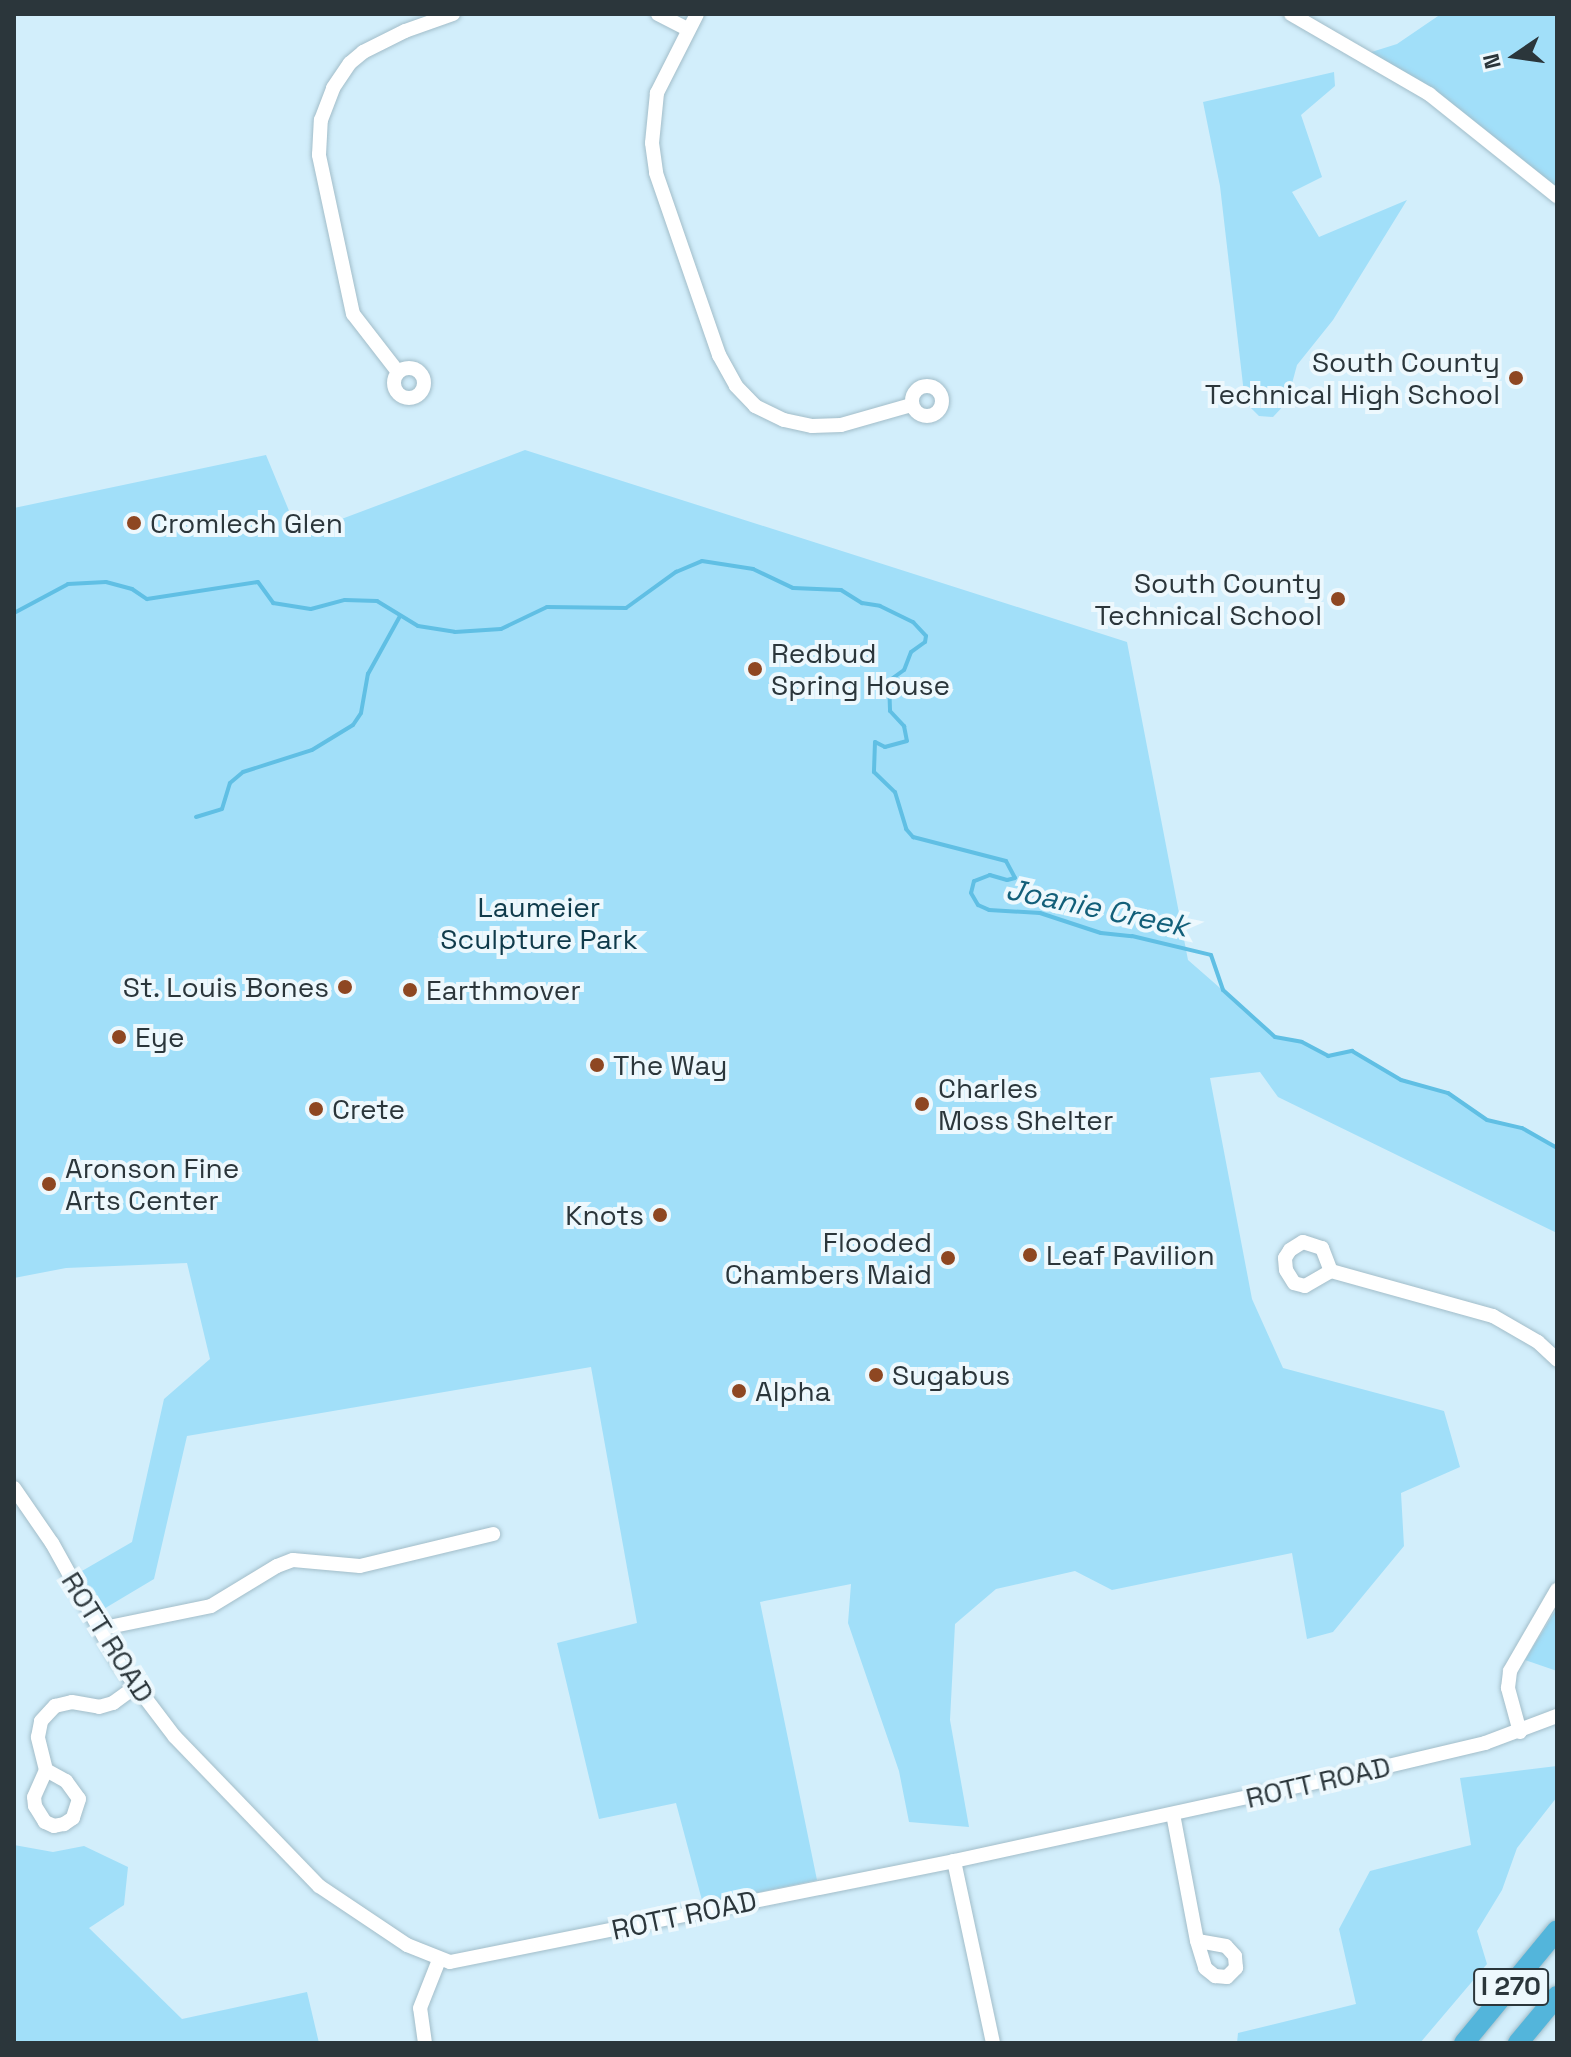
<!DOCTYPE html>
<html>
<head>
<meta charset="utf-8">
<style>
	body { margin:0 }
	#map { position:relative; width:1571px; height:2057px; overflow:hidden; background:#d2eefb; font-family:"Space Grotesk",sans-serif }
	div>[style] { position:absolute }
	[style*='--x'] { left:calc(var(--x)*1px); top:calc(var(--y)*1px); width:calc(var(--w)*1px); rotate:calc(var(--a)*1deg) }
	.green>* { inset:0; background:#a1dff9 }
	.stream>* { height:4px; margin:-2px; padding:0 2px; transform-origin:2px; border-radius:2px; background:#60bfe4 }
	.roads { filter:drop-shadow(0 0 2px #a2bdc9) drop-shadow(0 0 2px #a2bdc9) }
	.minor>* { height:14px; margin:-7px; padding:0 7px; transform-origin:7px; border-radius:7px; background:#fff }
	.minor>.ring { margin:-7px; padding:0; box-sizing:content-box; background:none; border:14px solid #fff; border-radius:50% }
	.highway>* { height:20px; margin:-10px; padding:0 10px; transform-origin:10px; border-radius:10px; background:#53b5db }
	.dots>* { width:22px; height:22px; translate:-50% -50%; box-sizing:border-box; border:4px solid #edf8fd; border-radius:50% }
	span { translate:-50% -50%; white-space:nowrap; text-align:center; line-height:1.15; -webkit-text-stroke:8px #edf8fd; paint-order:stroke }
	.shield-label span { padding:2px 6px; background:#edf8fd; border:2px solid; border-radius:6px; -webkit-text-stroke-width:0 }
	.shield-label { font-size:26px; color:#2b363b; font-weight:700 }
	.poi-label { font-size:28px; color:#2b363b }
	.right { translate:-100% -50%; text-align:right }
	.left { translate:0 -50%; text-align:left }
	.park-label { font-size:28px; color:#103b4b }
	.street-label { font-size:28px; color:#2b363b }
	.water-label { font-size:30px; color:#125f79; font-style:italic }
	.frame { position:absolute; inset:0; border:16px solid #2b363b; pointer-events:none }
	.north { position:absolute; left:1475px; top:16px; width:80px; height:80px; -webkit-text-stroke:6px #edf8fd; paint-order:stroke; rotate:257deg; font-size:22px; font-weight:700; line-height:32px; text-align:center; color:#2b363b }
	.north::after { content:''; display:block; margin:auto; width:28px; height:36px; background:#2b363b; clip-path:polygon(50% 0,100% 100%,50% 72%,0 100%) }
</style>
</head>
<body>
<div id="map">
	<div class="green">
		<i style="clip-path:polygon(1441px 14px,1557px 14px,1557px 196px,1485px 140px,1362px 55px,1397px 44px)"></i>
		<i style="clip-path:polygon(1334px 72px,1335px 86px,1301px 115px,1322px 177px,1292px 192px,1319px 237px,1407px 200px,1333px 320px,1297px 365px,1287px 402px,1273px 417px,1259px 416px,1245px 402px,1220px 186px,1203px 102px)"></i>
		<i style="clip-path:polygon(525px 450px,1127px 642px,1188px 960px,1275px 1036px,1302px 1042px,1328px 1056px,1352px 1051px,1401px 1080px,1448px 1093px,1487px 1120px,1522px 1128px,1557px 1148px,1557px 1233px,1278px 1097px,1260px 1072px,1210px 1078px,1252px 1299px,1283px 1368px,1444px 1411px,1460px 1467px,1401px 1493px,1404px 1546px,1333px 1632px,1307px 1639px,1292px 1553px,1112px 1590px,1075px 1571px,996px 1589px,955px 1624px,950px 1720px,969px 1827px,909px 1822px,899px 1771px,848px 1623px,851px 1584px,760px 1602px,817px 1880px,703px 1904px,676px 1803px,599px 1819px,557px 1643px,637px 1623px,591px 1367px,187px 1436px,154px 1579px,97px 1613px,75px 1575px,132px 1542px,164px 1399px,210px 1359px,187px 1263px,66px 1268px,14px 1278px,14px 508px,266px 455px,299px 535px)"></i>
		<i style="clip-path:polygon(1557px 1608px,1557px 1671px,1525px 1660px)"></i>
		<i style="clip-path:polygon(1557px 1766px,1557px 1797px,1517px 1848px,1502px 1890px,1477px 1931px,1487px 1964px,1420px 2043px,1237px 2043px,1238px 2033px,1356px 2004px,1339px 1929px,1370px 1871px,1471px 1845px,1460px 1778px)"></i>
		<i style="clip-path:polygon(14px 1845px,53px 1852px,84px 1846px,128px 1867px,124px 1905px,89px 1928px,182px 2019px,307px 1992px,319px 2043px,14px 2043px)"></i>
	</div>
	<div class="stream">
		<i style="--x:14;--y:613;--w:61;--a:-28.2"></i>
		<i style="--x:68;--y:584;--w:38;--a:-3"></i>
		<i style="--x:106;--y:582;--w:27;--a:15"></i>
		<i style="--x:132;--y:589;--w:18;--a:34"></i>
		<i style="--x:147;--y:599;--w:112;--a:-8.7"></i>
		<i style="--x:258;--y:582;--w:26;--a:54"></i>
		<i style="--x:273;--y:603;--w:38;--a:9"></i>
		<i style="--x:311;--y:609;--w:35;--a:-15"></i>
		<i style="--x:345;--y:600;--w:32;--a:2"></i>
		<i style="--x:377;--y:601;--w:48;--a:31.4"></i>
		<i style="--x:418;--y:626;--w:37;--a:9"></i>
		<i style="--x:455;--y:632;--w:46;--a:-3.7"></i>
		<i style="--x:501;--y:629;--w:51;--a:-25.6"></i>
		<i style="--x:547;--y:607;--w:79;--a:0.7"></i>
		<i style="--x:626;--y:608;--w:62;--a:-35.8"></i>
		<i style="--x:676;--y:572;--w:28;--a:-23"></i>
		<i style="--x:702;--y:561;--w:52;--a:8.9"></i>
		<i style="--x:753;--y:569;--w:44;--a:25.4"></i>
		<i style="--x:793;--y:588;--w:48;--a:2.4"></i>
		<i style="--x:841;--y:590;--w:25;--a:32"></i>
		<i style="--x:862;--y:603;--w:18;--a:9"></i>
		<i style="--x:880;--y:606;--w:37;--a:26"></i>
		<i style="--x:913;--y:622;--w:19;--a:47"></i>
		<i style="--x:926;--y:636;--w:6;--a:99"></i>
		<i style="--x:925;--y:642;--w:17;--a:144"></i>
		<i style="--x:911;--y:652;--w:19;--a:111"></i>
		<i style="--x:904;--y:670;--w:19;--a:144"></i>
		<i style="--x:889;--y:681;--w:30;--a:88"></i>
		<i style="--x:890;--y:711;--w:21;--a:47"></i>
		<i style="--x:904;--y:726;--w:15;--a:79"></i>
		<i style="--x:907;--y:741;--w:23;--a:165"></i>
		<i style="--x:885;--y:747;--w:11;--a:-153"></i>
		<i style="--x:875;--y:742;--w:30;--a:92"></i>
		<i style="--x:874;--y:772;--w:29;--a:44"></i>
		<i style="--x:895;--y:792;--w:39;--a:73"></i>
		<i style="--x:906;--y:829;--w:11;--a:49"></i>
		<i style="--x:913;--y:837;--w:96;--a:14.5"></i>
		<i style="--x:1006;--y:861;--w:19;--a:62"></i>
		<i style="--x:1015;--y:878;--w:8;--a:166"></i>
		<i style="--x:1007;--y:880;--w:18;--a:-164"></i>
		<i style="--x:990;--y:875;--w:17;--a:159"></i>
		<i style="--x:974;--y:881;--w:12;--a:104"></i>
		<i style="--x:971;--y:893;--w:14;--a:60"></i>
		<i style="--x:978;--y:905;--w:12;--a:24"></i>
		<i style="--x:989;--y:910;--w:51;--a:3.4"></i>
		<i style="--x:1040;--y:913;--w:64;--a:18.2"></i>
		<i style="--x:1101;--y:933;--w:31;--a:6"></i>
		<i style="--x:1132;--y:936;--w:81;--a:13.5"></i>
		<i style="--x:1211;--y:955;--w:37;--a:71"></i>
		<i style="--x:1223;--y:990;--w:70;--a:42.1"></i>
		<i style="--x:1275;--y:1037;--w:27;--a:10"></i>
		<i style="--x:1302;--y:1042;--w:30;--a:28"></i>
		<i style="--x:1328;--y:1056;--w:25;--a:-12"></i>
		<i style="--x:1352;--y:1051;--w:57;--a:30.6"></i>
		<i style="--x:1401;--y:1080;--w:49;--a:15.5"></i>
		<i style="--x:1448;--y:1093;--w:47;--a:34.7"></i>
		<i style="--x:1487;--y:1120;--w:36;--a:13"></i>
		<i style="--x:1522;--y:1128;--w:40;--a:29.7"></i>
		<i style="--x:196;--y:817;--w:27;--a:-17"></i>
		<i style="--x:222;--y:809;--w:27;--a:-73"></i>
		<i style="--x:230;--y:783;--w:17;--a:-40"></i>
		<i style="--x:243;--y:772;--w:72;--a:-17.7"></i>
		<i style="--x:312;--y:750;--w:48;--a:-31.4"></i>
		<i style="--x:353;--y:725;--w:14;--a:-56"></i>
		<i style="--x:361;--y:713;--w:40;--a:-80"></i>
		<i style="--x:368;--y:674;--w:66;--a:-61.1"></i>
	</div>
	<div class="roads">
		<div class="minor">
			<i style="--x:658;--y:14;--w:34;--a:27"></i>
			<i style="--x:697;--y:14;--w:89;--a:116.9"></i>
			<i style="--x:657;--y:93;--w:50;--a:95.7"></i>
			<i style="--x:652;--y:143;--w:30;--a:82"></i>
			<i style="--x:656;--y:173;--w:193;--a:70.9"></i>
			<i style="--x:719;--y:355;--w:35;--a:61"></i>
			<i style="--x:736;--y:386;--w:28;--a:46"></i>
			<i style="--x:755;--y:406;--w:32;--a:26"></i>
			<i style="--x:784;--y:420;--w:29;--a:12"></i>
			<i style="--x:812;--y:426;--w:29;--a:-2"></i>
			<i style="--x:841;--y:425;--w:73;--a:-15.9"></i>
			<i style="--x:1291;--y:14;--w:160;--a:30.1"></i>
			<i style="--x:1429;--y:94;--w:164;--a:38.6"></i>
			<i class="ring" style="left:394px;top:368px;width:16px;height:16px"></i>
			<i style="--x:398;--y:372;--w:73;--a:-127.8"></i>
			<i style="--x:353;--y:314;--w:163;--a:-102.1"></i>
			<i style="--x:319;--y:155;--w:35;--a:-87"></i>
			<i style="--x:321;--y:120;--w:34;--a:-69"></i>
			<i style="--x:333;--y:88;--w:30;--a:-56"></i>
			<i style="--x:350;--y:63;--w:17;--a:-40"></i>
			<i style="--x:363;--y:52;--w:47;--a:-26.6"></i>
			<i style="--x:405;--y:31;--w:51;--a:-19.5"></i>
			<i class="ring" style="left:912px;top:386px;width:16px;height:16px"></i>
			<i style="--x:1303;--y:1242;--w:20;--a:18"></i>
			<i style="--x:1322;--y:1248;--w:25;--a:69"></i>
			<i style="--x:1331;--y:1271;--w:30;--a:150"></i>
			<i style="--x:1305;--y:1286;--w:11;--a:-165"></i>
			<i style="--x:1294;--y:1283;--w:15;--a:-122"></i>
			<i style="--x:1286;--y:1270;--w:12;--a:-95"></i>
			<i style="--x:1285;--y:1258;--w:9;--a:-58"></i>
			<i style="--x:1290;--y:1250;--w:15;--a:-32"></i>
			<i style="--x:1331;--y:1271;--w:168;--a:15.5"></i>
			<i style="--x:1493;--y:1316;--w:52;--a:30"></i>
			<i style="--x:1538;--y:1342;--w:26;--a:43"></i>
			<i style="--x:14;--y:1488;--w:67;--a:55.4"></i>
			<i style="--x:52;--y:1543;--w:136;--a:61"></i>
			<i style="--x:118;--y:1662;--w:94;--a:52.8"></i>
			<i style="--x:175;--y:1737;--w:207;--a:46"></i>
			<i style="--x:319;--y:1886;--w:106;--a:33.8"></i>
			<i style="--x:407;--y:1945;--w:46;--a:21.6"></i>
			<i style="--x:450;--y:1962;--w:514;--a:-11.33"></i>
			<i style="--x:954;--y:1861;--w:405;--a:-12.3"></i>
			<i style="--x:1350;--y:1775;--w:139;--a:-13.3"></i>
			<i style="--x:1485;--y:1743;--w:77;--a:-20.6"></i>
			<i style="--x:99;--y:1629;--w:114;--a:-11.6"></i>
			<i style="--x:211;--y:1606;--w:77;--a:-31.2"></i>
			<i style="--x:277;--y:1566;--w:17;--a:-21"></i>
			<i style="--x:293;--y:1560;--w:67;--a:5.1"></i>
			<i style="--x:360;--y:1566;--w:137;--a:-13.5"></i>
			<i style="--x:1520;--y:1732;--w:46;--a:-105.3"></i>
			<i style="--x:1508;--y:1688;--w:17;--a:-83"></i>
			<i style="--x:1510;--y:1671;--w:94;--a:-59.9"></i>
			<i style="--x:46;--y:1770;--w:23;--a:29"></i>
			<i style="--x:66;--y:1781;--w:22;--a:54"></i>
			<i style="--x:79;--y:1799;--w:20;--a:108"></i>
			<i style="--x:73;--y:1818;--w:11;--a:146"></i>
			<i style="--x:64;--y:1824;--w:10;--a:169"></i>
			<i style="--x:54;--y:1826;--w:10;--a:-156"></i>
			<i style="--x:45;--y:1822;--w:19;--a:-122"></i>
			<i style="--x:35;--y:1806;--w:9;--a:-96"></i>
			<i style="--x:34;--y:1797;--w:30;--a:-66"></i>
			<i style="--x:46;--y:1770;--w:34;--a:-104"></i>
			<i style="--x:38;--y:1737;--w:16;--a:-79"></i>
			<i style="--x:41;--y:1721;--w:21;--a:-47"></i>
			<i style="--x:55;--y:1706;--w:17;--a:-13"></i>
			<i style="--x:72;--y:1702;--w:27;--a:10"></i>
			<i style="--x:99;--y:1707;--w:15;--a:-16"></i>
			<i style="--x:113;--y:1703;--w:27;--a:-36"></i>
			<i style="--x:1173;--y:1814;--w:129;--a:79.3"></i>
			<i style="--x:1197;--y:1941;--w:28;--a:73"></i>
			<i style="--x:1205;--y:1968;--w:13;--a:39"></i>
			<i style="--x:1215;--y:1976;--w:12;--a:5"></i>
			<i style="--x:1227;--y:1977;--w:13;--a:-45"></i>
			<i style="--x:1236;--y:1968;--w:12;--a:-95"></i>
			<i style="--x:1235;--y:1956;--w:13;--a:-132"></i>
			<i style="--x:1226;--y:1946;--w:29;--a:-170"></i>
			<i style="--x:954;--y:1861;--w:186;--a:77.9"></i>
			<i style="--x:425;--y:2043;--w:35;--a:-98"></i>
			<i style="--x:420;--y:2008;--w:52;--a:-68.4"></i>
		</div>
		<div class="highway">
			<i style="--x:1464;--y:2043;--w:146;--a:-50.5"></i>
			<i style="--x:1518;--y:2043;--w:61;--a:-50.3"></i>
		</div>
	</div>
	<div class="dots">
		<i style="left:1516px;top:378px;background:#8e4722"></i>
		<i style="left:134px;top:523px;background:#8e4722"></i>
		<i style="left:1338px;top:599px;background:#8e4722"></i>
		<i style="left:755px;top:669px;background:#8e4722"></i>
		<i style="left:345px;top:987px;background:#8e4722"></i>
		<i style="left:410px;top:990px;background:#8e4722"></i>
		<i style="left:119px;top:1037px;background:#8e4722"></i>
		<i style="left:597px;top:1065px;background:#8e4722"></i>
		<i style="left:922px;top:1104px;background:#8e4722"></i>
		<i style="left:316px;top:1109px;background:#8e4722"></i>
		<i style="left:49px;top:1184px;background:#8e4722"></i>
		<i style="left:660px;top:1215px;background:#8e4722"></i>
		<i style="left:1030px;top:1255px;background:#8e4722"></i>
		<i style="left:948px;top:1258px;background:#8e4722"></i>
		<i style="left:876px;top:1375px;background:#8e4722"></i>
		<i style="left:739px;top:1391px;background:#8e4722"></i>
	</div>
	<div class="shield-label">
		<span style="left:1511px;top:1987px">I 270</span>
	</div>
	<div class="poi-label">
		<span class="right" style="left:1500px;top:378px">South County<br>Technical High School</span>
		<span class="left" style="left:150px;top:523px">Cromlech Glen</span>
		<span class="right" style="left:1322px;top:599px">South County<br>Technical School</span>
		<span class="left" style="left:771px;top:669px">Redbud<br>Spring House</span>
		<span class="right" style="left:329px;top:987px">St. Louis Bones</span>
		<span class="left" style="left:426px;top:990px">Earthmover</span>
		<span class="left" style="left:135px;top:1037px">Eye</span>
		<span class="left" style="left:613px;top:1065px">The Way</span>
		<span class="left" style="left:938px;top:1104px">Charles<br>Moss Shelter</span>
		<span class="left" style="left:332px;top:1109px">Crete</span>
		<span class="left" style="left:65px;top:1184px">Aronson Fine<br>Arts Center</span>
		<span class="right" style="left:644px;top:1215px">Knots</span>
		<span class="right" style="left:932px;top:1258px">Flooded<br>Chambers Maid</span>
		<span class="left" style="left:1046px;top:1255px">Leaf Pavilion</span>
		<span class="left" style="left:892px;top:1375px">Sugabus</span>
		<span class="left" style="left:755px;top:1391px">Alpha</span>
	</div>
	<div class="park-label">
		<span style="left:539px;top:923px">Laumeier<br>Sculpture Park</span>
	</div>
	<div class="street-label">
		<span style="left:108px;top:1637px;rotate:58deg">ROTT ROAD</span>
		<span style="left:1318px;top:1782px;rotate:-13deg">ROTT ROAD</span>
		<span style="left:684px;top:1915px;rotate:-12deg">ROTT ROAD</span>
	</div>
	<div class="water-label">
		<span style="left:1097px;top:908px;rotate:12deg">Joanie Creek</span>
	</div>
	<div class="frame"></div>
	<div class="north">N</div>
</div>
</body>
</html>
